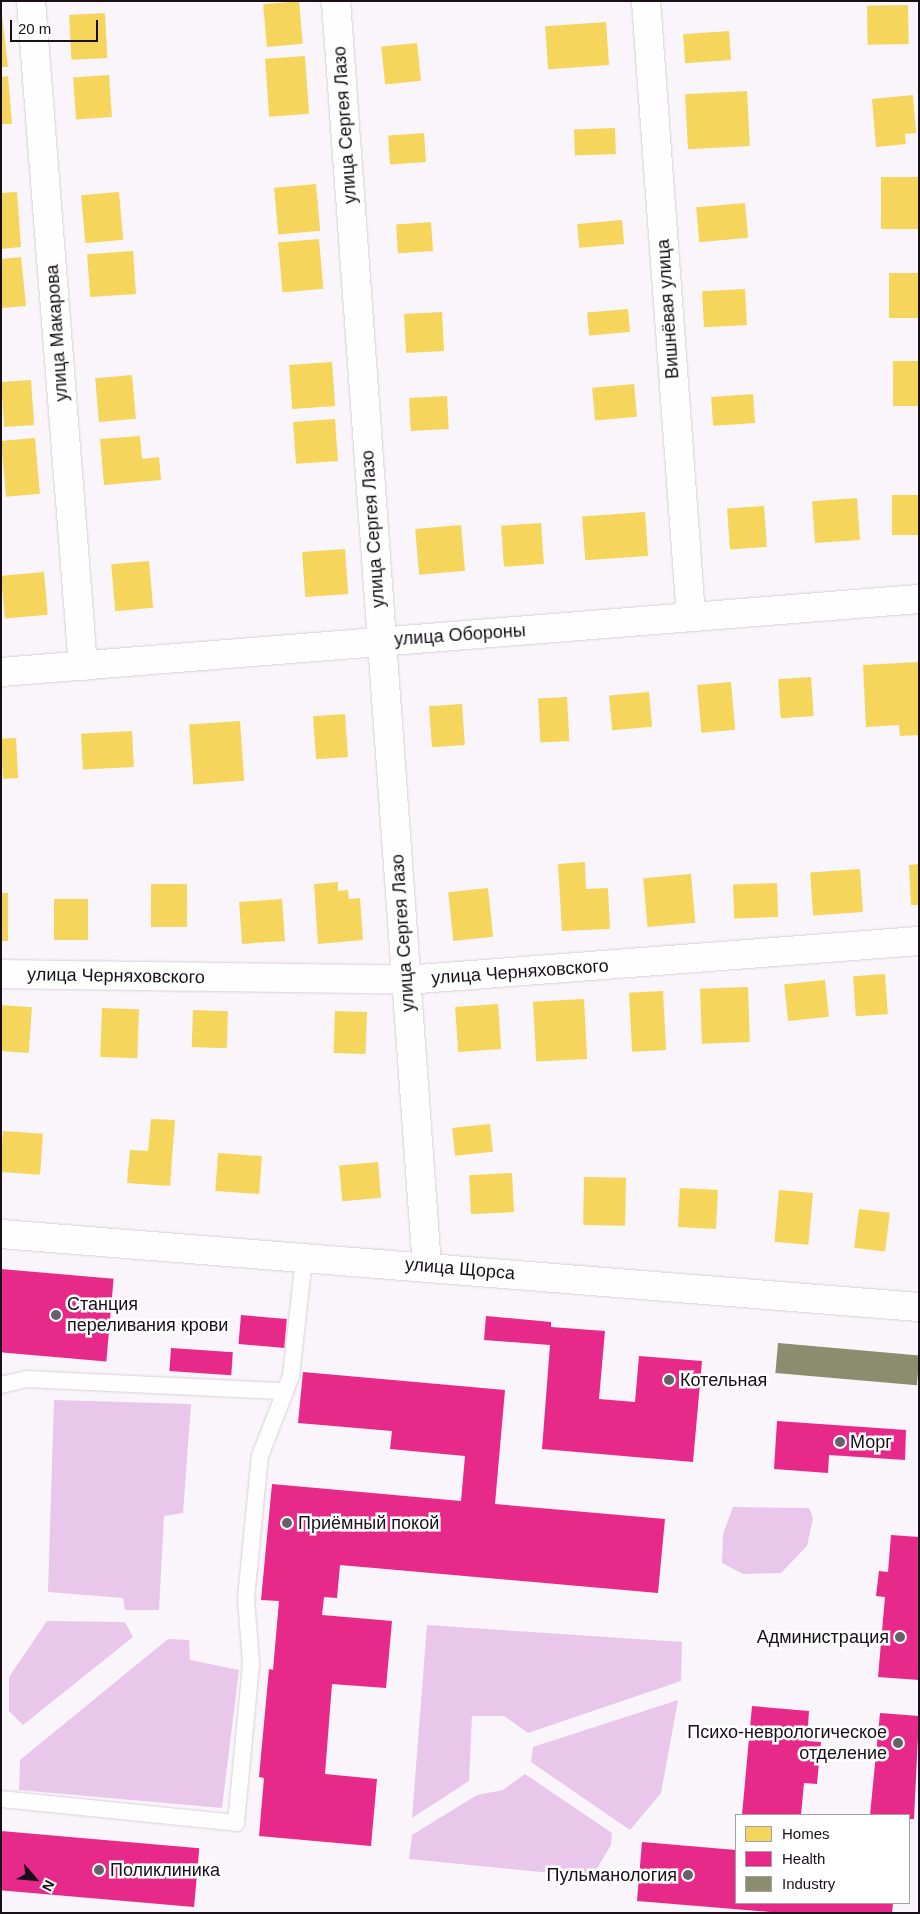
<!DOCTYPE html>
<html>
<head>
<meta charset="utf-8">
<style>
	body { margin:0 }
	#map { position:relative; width:920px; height:1914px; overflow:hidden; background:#faf5fa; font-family:Helvetica,sans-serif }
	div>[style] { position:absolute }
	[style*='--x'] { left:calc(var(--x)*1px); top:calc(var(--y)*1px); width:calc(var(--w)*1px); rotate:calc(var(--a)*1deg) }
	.forest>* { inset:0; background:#e9c7eb }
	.homes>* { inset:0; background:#f6d55c; transform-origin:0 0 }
	.health>* { inset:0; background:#e7298a; transform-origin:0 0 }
	.industry>* { inset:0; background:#8c8c6e; transform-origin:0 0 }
	.roads { filter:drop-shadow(0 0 1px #d8d0d8) drop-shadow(0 0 1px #d8d0d8) }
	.service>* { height:16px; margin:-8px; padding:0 8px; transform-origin:8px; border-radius:8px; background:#fefefe }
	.minor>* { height:28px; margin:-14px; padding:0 14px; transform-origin:14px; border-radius:14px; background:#fefefe }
	.tertiary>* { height:28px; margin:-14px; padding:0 14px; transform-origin:14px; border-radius:14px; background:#fefefe }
	.dots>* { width:14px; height:14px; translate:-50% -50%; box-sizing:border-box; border:2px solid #fff; border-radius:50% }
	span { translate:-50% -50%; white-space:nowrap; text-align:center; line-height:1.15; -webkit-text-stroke:5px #fff; paint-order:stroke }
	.street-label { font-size:18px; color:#180f19 }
	.poi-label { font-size:18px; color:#180f19 }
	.left { translate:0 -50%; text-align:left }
	.right { translate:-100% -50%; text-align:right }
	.frame { position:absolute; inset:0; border:2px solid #180f19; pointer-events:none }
	.legend { position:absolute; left:735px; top:1814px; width:175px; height:90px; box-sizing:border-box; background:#fff; border:1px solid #a39fa3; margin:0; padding:6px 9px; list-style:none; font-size:15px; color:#180f19 }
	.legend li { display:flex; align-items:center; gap:10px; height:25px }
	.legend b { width:25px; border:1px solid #a39fa3 }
	.north { position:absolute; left:10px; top:1854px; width:50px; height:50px; -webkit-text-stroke:4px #fff; paint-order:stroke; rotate:117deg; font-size:14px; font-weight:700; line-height:20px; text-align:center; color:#180f19 }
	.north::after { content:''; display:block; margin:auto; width:18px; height:22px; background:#180f19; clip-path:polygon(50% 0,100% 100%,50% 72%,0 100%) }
	.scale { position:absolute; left:10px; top:20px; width:88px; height:22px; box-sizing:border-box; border:2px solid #180f19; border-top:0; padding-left:6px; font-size:15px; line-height:18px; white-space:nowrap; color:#180f19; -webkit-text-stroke:4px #fff; paint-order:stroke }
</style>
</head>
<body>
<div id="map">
	<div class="forest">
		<i style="clip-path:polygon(54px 1400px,191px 1404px,183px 1513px,164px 1516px,159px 1610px,125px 1610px,123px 1598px,48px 1592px)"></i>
		<i style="clip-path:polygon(733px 1507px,809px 1508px,813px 1518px,807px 1546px,781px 1573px,743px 1574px,722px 1563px,723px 1534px)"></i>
		<i style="clip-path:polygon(47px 1621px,125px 1622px,133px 1637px,23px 1725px,9px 1711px,9px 1677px)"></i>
		<i style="clip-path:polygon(427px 1625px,682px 1642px,681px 1681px,528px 1733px,504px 1716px,472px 1716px,469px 1781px,412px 1818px)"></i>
		<i style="clip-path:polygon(168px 1639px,189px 1640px,190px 1660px,239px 1670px,222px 1808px,19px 1790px,20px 1760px)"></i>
		<i style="clip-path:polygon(678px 1700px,661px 1793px,630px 1830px,531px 1762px,533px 1747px)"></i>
		<i style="clip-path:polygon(525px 1774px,612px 1833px,611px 1845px,592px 1877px,409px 1859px,412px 1835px,477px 1795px,503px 1790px)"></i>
	</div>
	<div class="homes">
		<i style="left:299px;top:1px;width:43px;height:36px;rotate:85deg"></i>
		<i style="left:908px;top:5px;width:39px;height:41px;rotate:89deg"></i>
		<i style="clip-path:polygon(1px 6px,8px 67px,1px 67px)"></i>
		<i style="left:105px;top:13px;width:45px;height:36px;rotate:87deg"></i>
		<i style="left:606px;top:22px;width:43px;height:61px;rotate:86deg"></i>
		<i style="left:729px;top:31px;width:29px;height:46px;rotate:86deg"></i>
		<i style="left:417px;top:43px;width:38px;height:36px;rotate:84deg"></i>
		<i style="left:305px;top:56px;width:58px;height:40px;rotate:86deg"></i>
		<i style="left:109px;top:75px;width:42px;height:36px;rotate:86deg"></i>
		<i style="clip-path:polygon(8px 76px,12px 124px,1px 124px,1px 77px)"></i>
		<i style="left:747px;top:91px;width:55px;height:62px;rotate:87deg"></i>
		<i style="clip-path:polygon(913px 95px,916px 133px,905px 134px,906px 144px,876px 147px,872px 99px)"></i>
		<i style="left:615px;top:128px;width:26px;height:41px;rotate:88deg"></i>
		<i style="left:424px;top:133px;width:29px;height:36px;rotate:86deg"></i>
		<i style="left:919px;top:177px;width:52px;height:38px;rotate:90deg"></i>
		<i style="left:316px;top:184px;width:47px;height:42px;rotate:85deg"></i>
		<i style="clip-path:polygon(17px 192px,21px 247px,1px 249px,1px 193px)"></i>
		<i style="left:119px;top:192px;width:48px;height:38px;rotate:85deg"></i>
		<i style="left:745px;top:203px;width:35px;height:49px;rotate:85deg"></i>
		<i style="left:622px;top:220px;width:24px;height:45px;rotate:85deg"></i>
		<i style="left:431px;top:222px;width:29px;height:35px;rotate:86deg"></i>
		<i style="left:319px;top:239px;width:50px;height:41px;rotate:85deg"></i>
		<i style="left:133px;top:251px;width:43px;height:46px;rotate:86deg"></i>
		<i style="clip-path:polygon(21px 257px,26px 306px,1px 308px,1px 259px)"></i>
		<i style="left:919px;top:273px;width:45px;height:30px;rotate:90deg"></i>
		<i style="left:745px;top:289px;width:36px;height:43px;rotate:87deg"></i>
		<i style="left:628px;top:309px;width:23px;height:41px;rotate:85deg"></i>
		<i style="left:442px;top:312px;width:39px;height:38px;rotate:87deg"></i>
		<i style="left:919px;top:361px;width:45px;height:26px;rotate:90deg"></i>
		<i style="left:332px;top:362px;width:44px;height:43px;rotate:86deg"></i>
		<i style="left:132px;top:375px;width:44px;height:37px;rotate:85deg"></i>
		<i style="left:31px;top:380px;width:45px;height:30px;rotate:86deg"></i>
		<i style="left:634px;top:384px;width:33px;height:42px;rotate:85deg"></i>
		<i style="left:753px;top:394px;width:29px;height:42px;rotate:86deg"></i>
		<i style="left:447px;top:396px;width:33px;height:38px;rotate:87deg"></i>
		<i style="left:335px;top:419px;width:42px;height:42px;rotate:86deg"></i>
		<i style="clip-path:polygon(140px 436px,142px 459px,159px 457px,161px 480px,104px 485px,100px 439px)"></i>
		<i style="left:35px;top:438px;width:56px;height:34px;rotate:85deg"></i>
		<i style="left:919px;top:495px;width:40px;height:27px;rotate:90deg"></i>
		<i style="left:857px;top:498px;width:42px;height:45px;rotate:86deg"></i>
		<i style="left:764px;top:506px;width:41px;height:37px;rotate:86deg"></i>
		<i style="left:645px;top:512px;width:44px;height:63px;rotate:86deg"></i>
		<i style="left:541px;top:523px;width:41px;height:40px;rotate:86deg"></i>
		<i style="left:461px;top:525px;width:46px;height:46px;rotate:85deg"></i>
		<i style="left:345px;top:549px;width:45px;height:43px;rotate:86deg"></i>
		<i style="left:149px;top:561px;width:47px;height:38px;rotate:85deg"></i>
		<i style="left:44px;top:572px;width:43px;height:43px;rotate:85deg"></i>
		<i style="clip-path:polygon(918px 662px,919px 735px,900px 736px,899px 725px,866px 727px,863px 665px)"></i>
		<i style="left:811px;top:677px;width:39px;height:33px;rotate:86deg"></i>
		<i style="left:731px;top:682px;width:48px;height:34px;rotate:85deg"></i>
		<i style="left:649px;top:692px;width:35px;height:40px;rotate:85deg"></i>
		<i style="left:567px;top:697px;width:44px;height:29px;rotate:87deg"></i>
		<i style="left:462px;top:704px;width:41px;height:33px;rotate:86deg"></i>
		<i style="left:345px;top:714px;width:43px;height:32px;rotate:86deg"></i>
		<i style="left:240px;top:721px;width:60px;height:51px;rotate:86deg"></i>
		<i style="left:132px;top:731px;width:36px;height:51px;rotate:87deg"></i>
		<i style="left:16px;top:738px;width:40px;height:15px;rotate:87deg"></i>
		<i style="clip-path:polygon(585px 862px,586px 889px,608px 888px,610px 929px,562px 931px,558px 864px)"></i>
		<i style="clip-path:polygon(919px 864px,919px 905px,911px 905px,909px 865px)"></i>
		<i style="left:860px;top:869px;width:43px;height:50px;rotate:86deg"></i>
		<i style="left:691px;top:874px;width:49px;height:48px;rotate:85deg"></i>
		<i style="clip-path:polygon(338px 882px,338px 891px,348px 890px,349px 899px,360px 898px,363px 940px,318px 944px,314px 884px)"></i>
		<i style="left:777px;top:883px;width:34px;height:44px;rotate:88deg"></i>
		<i style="left:151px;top:884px;width:36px;height:43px"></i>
		<i style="left:488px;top:888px;width:49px;height:40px;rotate:84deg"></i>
		<i style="left:1px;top:893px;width:7px;height:48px"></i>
		<i style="left:54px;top:899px;width:34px;height:41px"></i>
		<i style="left:282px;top:899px;width:42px;height:43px;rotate:86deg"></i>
		<i style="left:885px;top:974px;width:40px;height:32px;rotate:86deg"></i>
		<i style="left:825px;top:980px;width:37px;height:41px;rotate:84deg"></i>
		<i style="left:748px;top:987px;width:55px;height:48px;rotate:88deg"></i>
		<i style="left:663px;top:991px;width:59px;height:34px;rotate:87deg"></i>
		<i style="left:584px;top:999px;width:60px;height:51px;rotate:87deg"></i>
		<i style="left:498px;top:1004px;width:45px;height:43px;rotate:86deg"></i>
		<i style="left:1px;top:1005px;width:31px;height:46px;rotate:4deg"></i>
		<i style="left:102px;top:1008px;width:37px;height:49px;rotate:2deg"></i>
		<i style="left:193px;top:1010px;width:35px;height:37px;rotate:2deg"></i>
		<i style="left:335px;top:1011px;width:32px;height:42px;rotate:2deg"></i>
		<i style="clip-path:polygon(151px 1119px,175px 1120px,170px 1186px,127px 1183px,130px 1150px,148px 1151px)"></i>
		<i style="left:490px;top:1124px;width:28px;height:38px;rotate:84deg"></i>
		<i style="left:3px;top:1131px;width:40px;height:41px;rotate:4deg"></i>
		<i style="left:218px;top:1153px;width:44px;height:38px;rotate:4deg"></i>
		<i style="left:378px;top:1162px;width:36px;height:39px;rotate:85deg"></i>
		<i style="left:512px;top:1173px;width:39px;height:43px;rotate:87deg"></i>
		<i style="left:584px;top:1177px;width:42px;height:48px;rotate:1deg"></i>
		<i style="left:680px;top:1188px;width:38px;height:39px;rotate:3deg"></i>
		<i style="left:779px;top:1190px;width:34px;height:52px;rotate:5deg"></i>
		<i style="left:859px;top:1209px;width:31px;height:39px;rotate:7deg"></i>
	</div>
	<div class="health">
		<i style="left:1px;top:1269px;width:113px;height:83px;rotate:5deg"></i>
		<i style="left:241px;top:1315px;width:46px;height:29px;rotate:5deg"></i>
		<i style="clip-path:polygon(486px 1316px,551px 1322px,551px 1327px,605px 1331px,599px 1399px,635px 1402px,639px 1356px,702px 1361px,693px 1462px,542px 1449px,550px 1345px,484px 1340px)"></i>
		<i style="left:171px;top:1348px;width:62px;height:23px;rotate:4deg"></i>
		<i style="clip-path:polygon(303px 1372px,505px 1390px,495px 1504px,665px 1519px,658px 1593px,340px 1565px,337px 1598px,324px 1597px,322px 1615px,392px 1621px,386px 1688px,332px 1684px,325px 1774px,377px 1779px,371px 1846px,259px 1836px,264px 1778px,259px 1777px,269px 1669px,273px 1670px,279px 1601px,261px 1600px,272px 1484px,461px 1501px,465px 1456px,390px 1449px,392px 1431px,298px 1423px)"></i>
		<i style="clip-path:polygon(777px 1421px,906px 1430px,905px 1460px,829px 1455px,828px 1473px,774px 1469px)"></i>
		<i style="clip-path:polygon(891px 1535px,919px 1537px,919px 1680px,878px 1677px,885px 1597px,876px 1596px,879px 1571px,888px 1572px)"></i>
		<i style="clip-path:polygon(752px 1706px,809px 1711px,807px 1741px,821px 1742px,817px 1784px,804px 1783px,801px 1815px,742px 1815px)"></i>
		<i style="clip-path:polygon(880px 1713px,919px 1716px,914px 1819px,909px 1819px,909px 1815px,870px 1815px)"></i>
		<i style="left:1px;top:1831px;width:199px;height:59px;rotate:5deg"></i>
		<i style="clip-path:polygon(642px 1842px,736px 1850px,736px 1903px,893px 1903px,892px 1913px,782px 1913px,637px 1901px)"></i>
	</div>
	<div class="industry">
		<i style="left:778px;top:1343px;width:142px;height:30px;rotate:5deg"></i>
	</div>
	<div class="roads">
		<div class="service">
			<i style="--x:1;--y:1385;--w:26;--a:-13"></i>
			<i style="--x:26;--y:1379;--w:259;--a:2.7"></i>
			<i style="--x:1;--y:1799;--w:236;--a:5.8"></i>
			<i style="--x:236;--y:1823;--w:160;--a:-84.6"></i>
			<i style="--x:251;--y:1664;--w:66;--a:-94.3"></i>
			<i style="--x:246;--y:1598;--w:143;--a:-84.4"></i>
			<i style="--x:260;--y:1456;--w:86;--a:-68.8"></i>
			<i style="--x:291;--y:1376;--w:119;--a:-83.7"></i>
		</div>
		<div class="minor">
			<i style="--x:31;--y:1;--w:667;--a:85.53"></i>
			<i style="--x:336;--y:1;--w:1268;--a:85.89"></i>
			<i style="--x:646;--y:1;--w:618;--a:85.82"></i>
			<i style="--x:1;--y:974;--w:405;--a:0.8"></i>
			<i style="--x:406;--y:980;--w:514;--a:-4.35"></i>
			<i style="--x:1;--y:1234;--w:921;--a:4.55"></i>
		</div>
		<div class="tertiary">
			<i style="--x:1;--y:672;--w:921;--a:-4.55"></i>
		</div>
	</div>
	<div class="dots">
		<i style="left:56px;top:1315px;background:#676068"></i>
		<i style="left:669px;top:1380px;background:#676068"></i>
		<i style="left:840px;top:1442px;background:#676068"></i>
		<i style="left:287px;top:1523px;background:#676068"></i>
		<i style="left:900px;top:1637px;background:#676068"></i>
		<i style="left:898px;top:1743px;background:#676068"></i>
		<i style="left:99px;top:1870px;background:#676068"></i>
		<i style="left:688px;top:1875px;background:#676068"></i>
	</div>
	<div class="street-label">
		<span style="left:345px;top:125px;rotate:-94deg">улица Сергея Лазо</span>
		<span style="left:668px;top:309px;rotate:-94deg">Вишнёвая улица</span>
		<span style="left:57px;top:333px;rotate:-94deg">улица Макарова</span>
		<span style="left:373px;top:529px;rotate:-94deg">улица Сергея Лазо</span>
		<span style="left:460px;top:635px;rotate:-4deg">улица Обороны</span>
		<span style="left:403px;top:933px;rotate:-94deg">улица Сергея Лазо</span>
		<span style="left:520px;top:972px;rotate:-4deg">улица Черняховского</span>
		<span style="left:116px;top:976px;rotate:1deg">улица Черняховского</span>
		<span style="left:460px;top:1269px;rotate:5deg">улица Щорса</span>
	</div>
	<div class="poi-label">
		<span class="left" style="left:67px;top:1315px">Станция<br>переливания крови</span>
		<span class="left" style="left:680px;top:1380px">Котельная</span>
		<span class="left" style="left:850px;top:1442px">Морг</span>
		<span class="left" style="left:298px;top:1523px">Приёмный покой</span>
		<span class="right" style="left:889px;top:1637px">Администрация</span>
		<span class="right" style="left:887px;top:1743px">Психо-неврологическое<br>отделение</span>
		<span class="left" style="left:110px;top:1870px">Поликлиника</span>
		<span class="right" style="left:677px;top:1875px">Пульманология</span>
	</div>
	<div class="frame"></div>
	<ul class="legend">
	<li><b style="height:14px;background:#f6d55c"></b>Homes</li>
	<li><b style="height:14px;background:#e7298a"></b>Health</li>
	<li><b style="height:14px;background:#8c8c6e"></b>Industry</li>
	</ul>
	<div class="north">N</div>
	<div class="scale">20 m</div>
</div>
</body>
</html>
